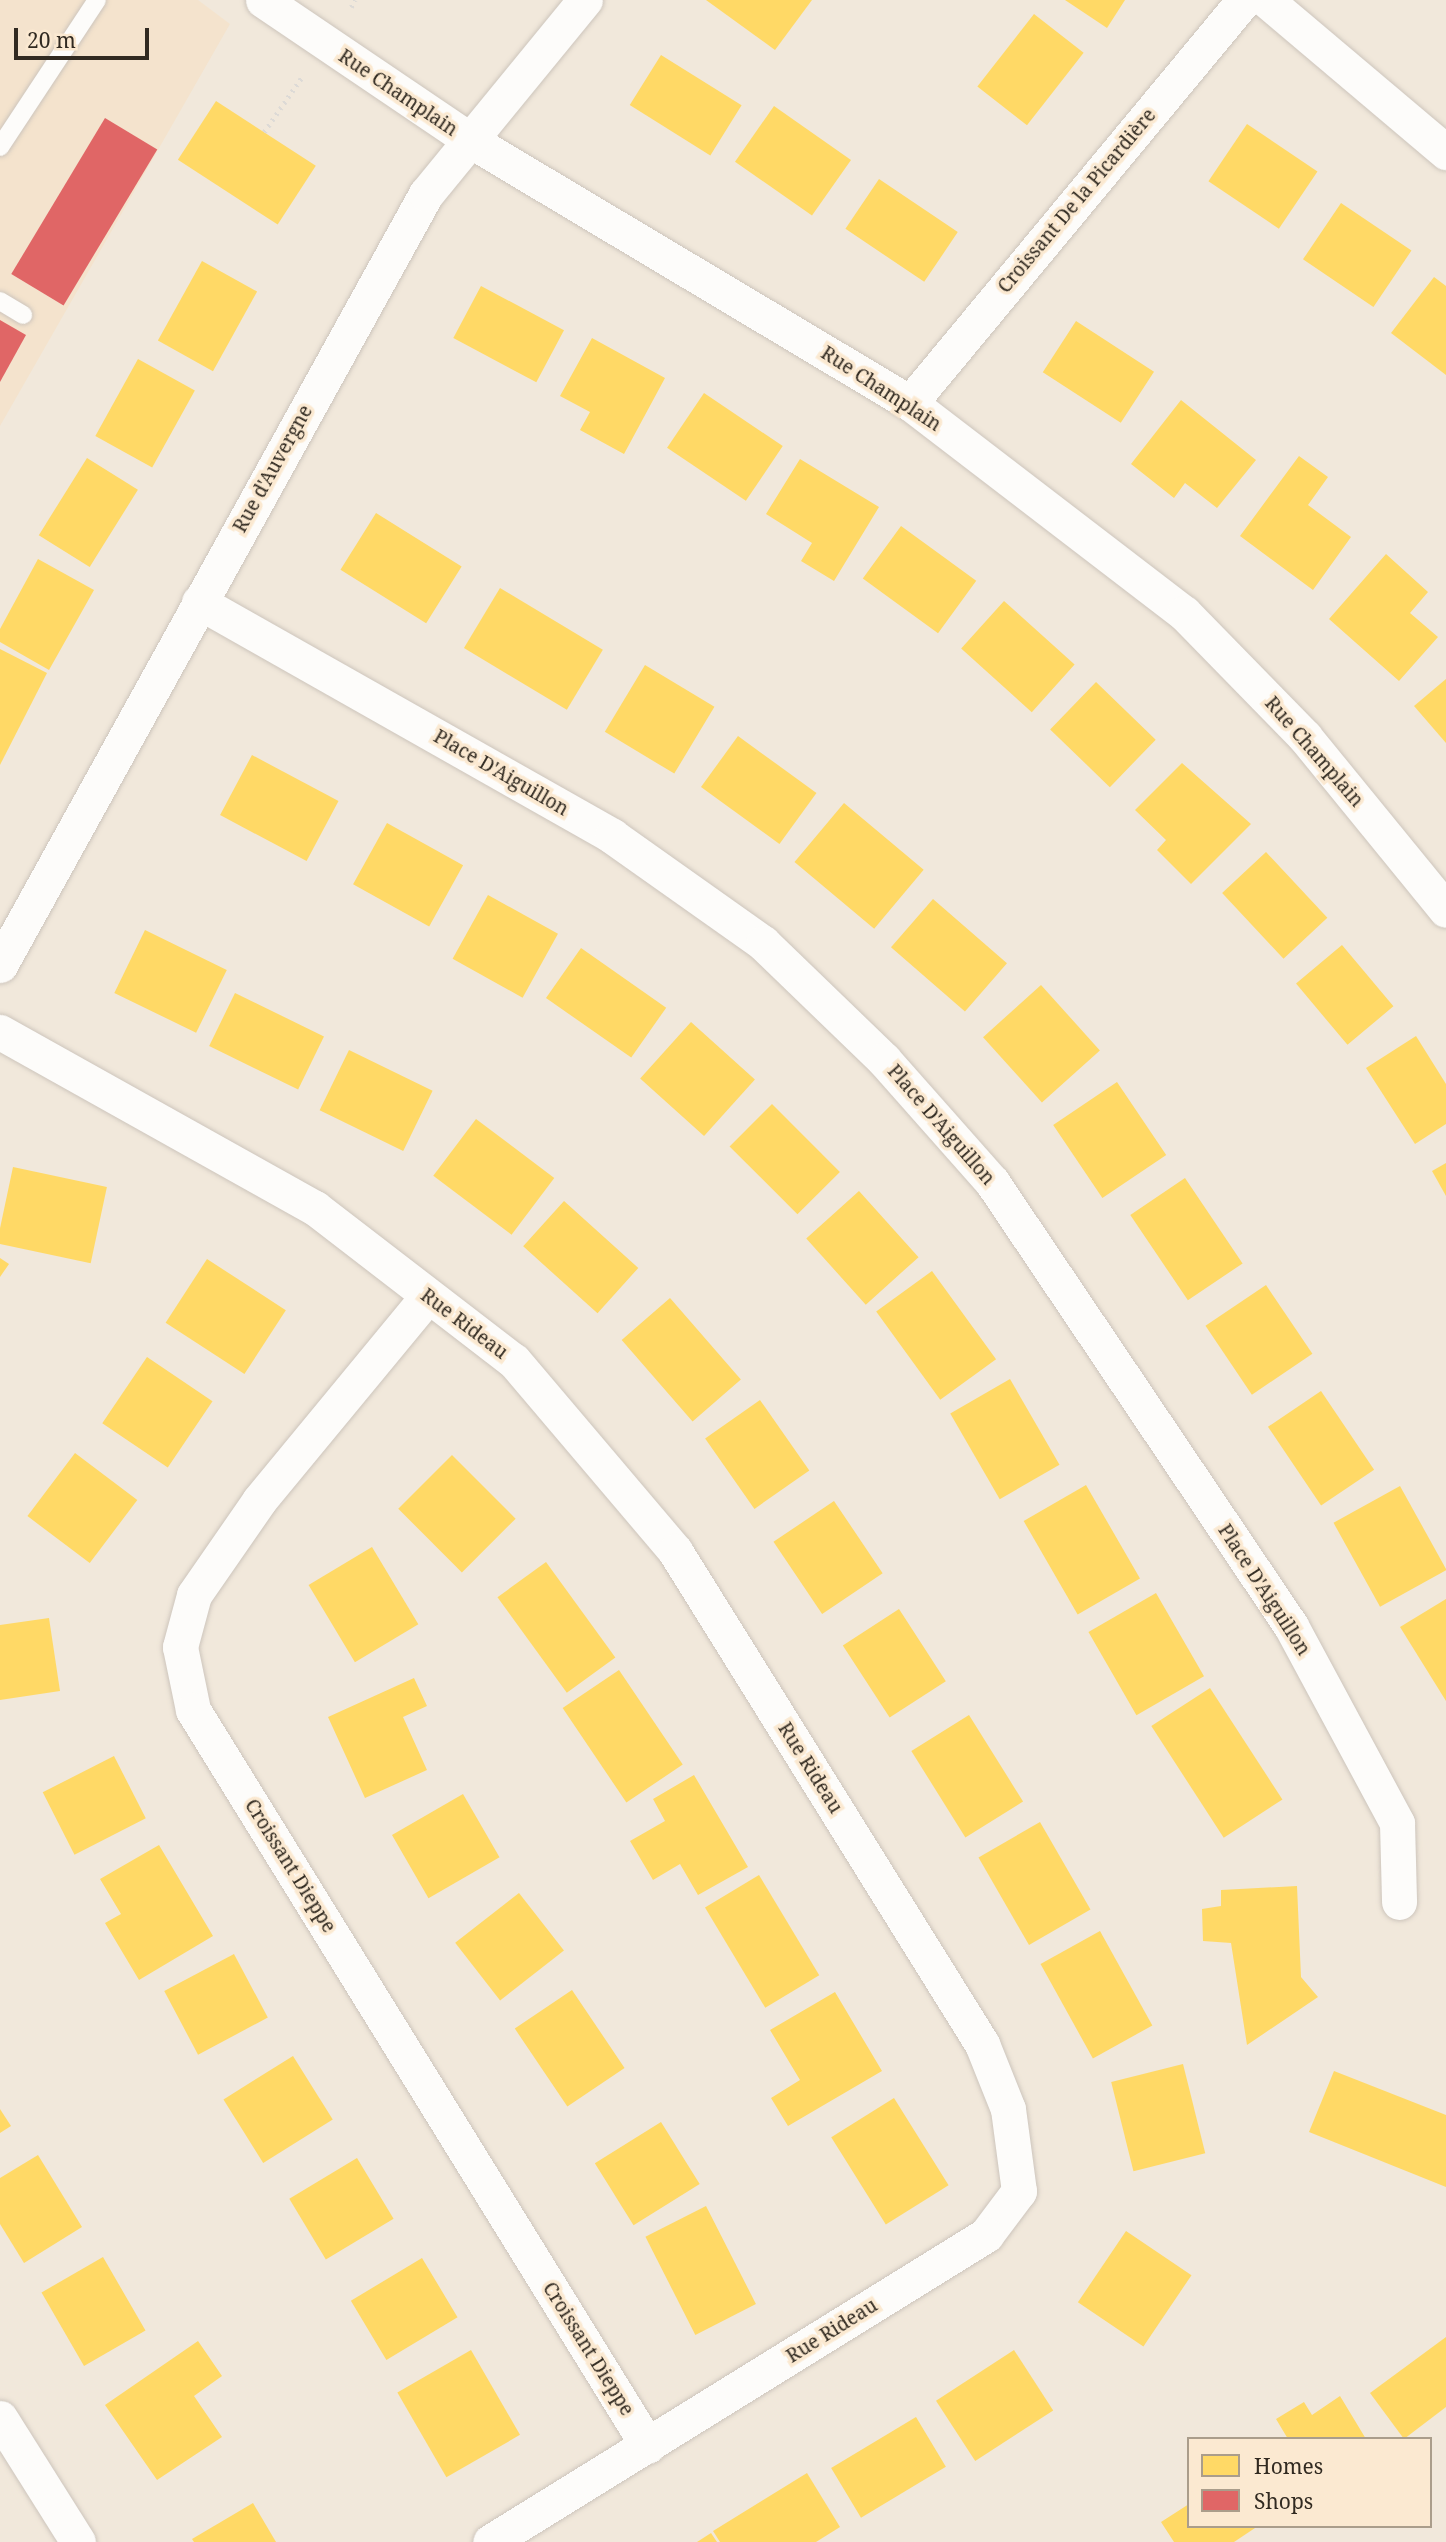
<!DOCTYPE html>
<html>
<head>
<meta charset="utf-8">
<style>
	body { margin:0 }
	#map { position:relative; width:1446px; height:2542px; overflow:hidden; background:#f1e8db; font-family:"Noto Serif",serif }
	div>[style] { position:absolute }
	[style*='--x'] { left:calc(var(--x)*1px); top:calc(var(--y)*1px); width:calc(var(--w)*1px); rotate:calc(var(--a)*1deg) }
	.built>* { inset:0; background:#f4e3cd }
	.homes>* { inset:0; background:#ffd966; transform-origin:0 0 }
	.shops>* { inset:0; background:#e06666; transform-origin:0 0 }
	.path>* { height:4.5px; margin-top:-2.25px; transform-origin:0; background:repeating-linear-gradient(90deg,#dddad6 0 2px,transparent 0 7px) }
	.roads { filter:drop-shadow(0 0 2px #cdc5bc) drop-shadow(0 0 2px #cdc5bc) }
	.lane>* { height:18px; margin:-9px; padding:0 9px; transform-origin:9px; border-radius:9px; background:#fdfcfa }
	.street>* { height:35px; margin:-17.5px; padding:0 17.5px; transform-origin:17.5px; border-radius:17.5px; background:#fdfcfa }
	span { translate:-50% -50%; white-space:nowrap; text-align:center; line-height:1.15; -webkit-text-stroke:7px #fbe9d1; paint-order:stroke }
	.street-label { font-size:19px; color:#312a21 }
	.legend { position:absolute; left:1187px; top:2437px; width:245px; height:91px; box-sizing:border-box; background:#fbe9d1; border:2px solid #aa9d8b; margin:0; padding:9px 12px; list-style:none; font-size:21px; color:#312a21 }
	.legend li { display:flex; align-items:center; gap:14px; height:35px }
	.legend b { width:35px; border:2px solid #aa9d8b }
	.scale { position:absolute; left:14px; top:28px; width:135px; height:32px; box-sizing:border-box; border:4px solid #312a21; border-top:0; padding-left:9px; font-size:21px; line-height:24px; white-space:nowrap; color:#312a21; -webkit-text-stroke:5px #fbe9d1; paint-order:stroke }
</style>
</head>
<body>
<div id="map">
	<div class="built">
		<i style="clip-path:polygon(0 0,198px 0,230px 24px,0 426px)"></i>
	</div>
	<div class="homes">
		<i style="clip-path:polygon(706px 0,812px 0,775px 50px)"></i>
		<i style="clip-path:polygon(1065px 0,1125px 0,1107px 28px)"></i>
		<i style="left:1034px;top:14px;width:63px;height:92px;rotate:38deg"></i>
		<i style="left:661px;top:55px;width:95px;height:59px;rotate:32deg"></i>
		<i style="left:216px;top:101px;width:119px;height:70px;rotate:33deg"></i>
		<i style="left:774px;top:106px;width:94px;height:68px;rotate:35deg"></i>
		<i style="left:1247px;top:124px;width:85px;height:69px;rotate:34deg"></i>
		<i style="left:879px;top:179px;width:95px;height:60px;rotate:34deg"></i>
		<i style="left:1341px;top:203px;width:85px;height:68px;rotate:34deg"></i>
		<i style="left:202px;top:261px;width:63px;height:91px;rotate:29deg"></i>
		<i style="clip-path:polygon(1434px 277px,1446px 286px,1446px 375px,1391px 333px)"></i>
		<i style="left:481px;top:286px;width:94px;height:59px;rotate:28deg"></i>
		<i style="left:1076px;top:321px;width:93px;height:61px;rotate:33deg"></i>
		<i style="clip-path:polygon(592px 338px,665px 378px,624px 454px,580px 430px,590px 412px,560px 396px)"></i>
		<i style="left:138px;top:359px;width:65px;height:88px;rotate:29deg"></i>
		<i style="left:704px;top:393px;width:95px;height:66px;rotate:34deg"></i>
		<i style="clip-path:polygon(1181px 400px,1256px 460px,1217px 508px,1185px 483px,1174px 498px,1131px 464px)"></i>
		<i style="clip-path:polygon(1299px 456px,1328px 477px,1308px 505px,1351px 537px,1313px 590px,1240px 536px)"></i>
		<i style="left:87px;top:458px;width:60px;height:91px;rotate:32deg"></i>
		<i style="clip-path:polygon(800px 459px,879px 507px,834px 581px,801px 561px,812px 543px,766px 514px)"></i>
		<i style="left:376px;top:513px;width:101px;height:67px;rotate:32deg"></i>
		<i style="left:901px;top:526px;width:93px;height:65px;rotate:36deg"></i>
		<i style="clip-path:polygon(1386px 554px,1428px 592px,1410px 613px,1438px 637px,1399px 681px,1329px 619px)"></i>
		<i style="clip-path:polygon(38px 559px,94px 590px,49px 670px,0 642px,0 629px)"></i>
		<i style="left:500px;top:588px;width:120px;height:70px;rotate:31deg"></i>
		<i style="left:1004px;top:601px;width:95px;height:64px;rotate:42deg"></i>
		<i style="clip-path:polygon(0 649px,47px 673px,0 765px)"></i>
		<i style="left:645px;top:665px;width:81px;height:78px;rotate:31deg"></i>
		<i style="clip-path:polygon(1446px 679px,1446px 743px,1414px 706px)"></i>
		<i style="left:1096px;top:682px;width:83px;height:66px;rotate:44deg"></i>
		<i style="left:738px;top:736px;width:97px;height:63px;rotate:36deg"></i>
		<i style="left:252px;top:755px;width:98px;height:68px;rotate:28deg"></i>
		<i style="clip-path:polygon(1182px 763px,1251px 824px,1191px 884px,1157px 850px,1166px 840px,1135px 810px)"></i>
		<i style="left:844px;top:803px;width:104px;height:77px;rotate:40deg"></i>
		<i style="left:387px;top:823px;width:87px;height:70px;rotate:29deg"></i>
		<i style="left:1266px;top:852px;width:90px;height:60px;rotate:47deg"></i>
		<i style="left:488px;top:895px;width:80px;height:73px;rotate:29deg"></i>
		<i style="left:933px;top:899px;width:98px;height:64px;rotate:41deg"></i>
		<i style="left:145px;top:930px;width:91px;height:70px;rotate:26deg"></i>
		<i style="left:1342px;top:945px;width:80px;height:60px;rotate:50deg"></i>
		<i style="left:581px;top:948px;width:104px;height:61px;rotate:35deg"></i>
		<i style="left:1041px;top:985px;width:88px;height:78px;rotate:48deg"></i>
		<i style="left:235px;top:993px;width:99px;height:59px;rotate:26deg"></i>
		<i style="left:691px;top:1022px;width:86px;height:76px;rotate:42deg"></i>
		<i style="clip-path:polygon(1416px 1036px,1446px 1084px,1446px 1124px,1415px 1144px,1366px 1068px)"></i>
		<i style="left:349px;top:1050px;width:93px;height:67px;rotate:26deg"></i>
		<i style="left:1117px;top:1082px;width:88px;height:77px;rotate:56deg"></i>
		<i style="left:772px;top:1104px;width:96px;height:60px;rotate:45deg"></i>
		<i style="left:476px;top:1119px;width:98px;height:71px;rotate:37deg"></i>
		<i style="clip-path:polygon(1446px 1163px,1446px 1196px,1432px 1171px)"></i>
		<i style="left:13px;top:1167px;width:96px;height:78px;rotate:12deg"></i>
		<i style="left:1185px;top:1178px;width:103px;height:66px;rotate:56deg"></i>
		<i style="left:859px;top:1191px;width:89px;height:71px;rotate:48deg"></i>
		<i style="left:564px;top:1201px;width:100px;height:61px;rotate:42deg"></i>
		<i style="clip-path:polygon(0 1258px,9px 1264px,0 1277px)"></i>
		<i style="left:207px;top:1259px;width:94px;height:76px;rotate:33deg"></i>
		<i style="left:932px;top:1271px;width:109px;height:69px;rotate:54deg"></i>
		<i style="left:1266px;top:1285px;width:83px;height:73px;rotate:56deg"></i>
		<i style="left:670px;top:1298px;width:108px;height:64px;rotate:49deg"></i>
		<i style="left:147px;top:1357px;width:79px;height:80px;rotate:34deg"></i>
		<i style="left:1010px;top:1379px;width:99px;height:69px;rotate:60deg"></i>
		<i style="left:1321px;top:1391px;width:95px;height:64px;rotate:56deg"></i>
		<i style="left:760px;top:1400px;width:86px;height:67px;rotate:55deg"></i>
		<i style="left:75px;top:1453px;width:78px;height:79px;rotate:37deg"></i>
		<i style="left:452px;top:1455px;width:90px;height:76px;rotate:45deg"></i>
		<i style="left:1086px;top:1485px;width:108px;height:72px;rotate:60deg"></i>
		<i style="left:1400px;top:1486px;width:96px;height:76px;rotate:61deg"></i>
		<i style="left:834px;top:1501px;width:87px;height:73px;rotate:56deg"></i>
		<i style="left:372px;top:1547px;width:90px;height:74px;rotate:59deg"></i>
		<i style="left:546px;top:1562px;width:118px;height:60px;rotate:54deg"></i>
		<i style="left:1156px;top:1593px;width:96px;height:78px;rotate:60deg"></i>
		<i style="clip-path:polygon(1446px 1599px,1446px 1701px,1400px 1627px)"></i>
		<i style="left:899px;top:1609px;width:86px;height:67px;rotate:57deg"></i>
		<i style="clip-path:polygon(49px 1618px,60px 1691px,0 1700px,0 1625px)"></i>
		<i style="left:619px;top:1670px;width:114px;height:68px;rotate:56deg"></i>
		<i style="clip-path:polygon(414px 1678px,427px 1706px,403px 1717px,427px 1770px,365px 1798px,328px 1717px)"></i>
		<i style="left:1210px;top:1688px;width:133px;height:70px;rotate:57deg"></i>
		<i style="left:969px;top:1715px;width:102px;height:68px;rotate:58deg"></i>
		<i style="left:114px;top:1756px;width:70px;height:80px;rotate:63deg"></i>
		<i style="clip-path:polygon(694px 1775px,748px 1867px,698px 1895px,680px 1864px,653px 1880px,630px 1841px,665px 1821px,653px 1799px)"></i>
		<i style="left:463px;top:1794px;width:73px;height:82px;rotate:60deg"></i>
		<i style="left:1040px;top:1822px;width:101px;height:71px;rotate:60deg"></i>
		<i style="clip-path:polygon(159px 1845px,213px 1936px,139px 1980px,105px 1923px,121px 1914px,100px 1879px)"></i>
		<i style="left:759px;top:1875px;width:117px;height:63px;rotate:59deg"></i>
		<i style="clip-path:polygon(1297px 1886px,1301px 1977px,1318px 1997px,1247px 2045px,1231px 1943px,1203px 1941px,1202px 1909px,1221px 1906px,1221px 1890px)"></i>
		<i style="left:519px;top:1893px;width:73px;height:81px;rotate:52deg"></i>
		<i style="left:1100px;top:1931px;width:108px;height:68px;rotate:61deg"></i>
		<i style="left:234px;top:1954px;width:72px;height:79px;rotate:62deg"></i>
		<i style="left:572px;top:1990px;width:94px;height:69px;rotate:56deg"></i>
		<i style="clip-path:polygon(835px 1992px,882px 2071px,788px 2126px,771px 2098px,800px 2080px,770px 2030px)"></i>
		<i style="left:293px;top:2056px;width:75px;height:82px;rotate:58deg"></i>
		<i style="left:1183px;top:2064px;width:92px;height:74px;rotate:76deg"></i>
		<i style="clip-path:polygon(1334px 2071px,1446px 2115px,1446px 2187px,1309px 2132px)"></i>
		<i style="left:894px;top:2098px;width:103px;height:74px;rotate:58deg"></i>
		<i style="clip-path:polygon(0 2109px,11px 2126px,0 2133px)"></i>
		<i style="left:661px;top:2122px;width:73px;height:78px;rotate:58deg"></i>
		<i style="clip-path:polygon(38px 2155px,82px 2227px,24px 2263px,0 2224px,0 2178px)"></i>
		<i style="left:357px;top:2158px;width:71px;height:79px;rotate:59deg"></i>
		<i style="left:706px;top:2206px;width:110px;height:68px;rotate:63deg"></i>
		<i style="left:1126px;top:2231px;width:79px;height:86px;rotate:34deg"></i>
		<i style="left:103px;top:2257px;width:85px;height:71px;rotate:60deg"></i>
		<i style="left:422px;top:2258px;width:69px;height:83px;rotate:59deg"></i>
		<i style="clip-path:polygon(1446px 2337px,1446px 2407px,1404px 2439px,1370px 2393px)"></i>
		<i style="clip-path:polygon(198px 2341px,222px 2376px,194px 2396px,222px 2437px,157px 2480px,105px 2405px)"></i>
		<i style="left:471px;top:2350px;width:98px;height:85px;rotate:60deg"></i>
		<i style="left:1014px;top:2350px;width:72px;height:93px;rotate:57deg"></i>
		<i style="clip-path:polygon(1340px 2396px,1366px 2439px,1288px 2439px,1276px 2419px,1304px 2402px,1312px 2415px)"></i>
		<i style="left:916px;top:2417px;width:58px;height:99px;rotate:59deg"></i>
		<i style="clip-path:polygon(807px 2473px,840px 2527px,816px 2542px,720px 2542px,713px 2531px)"></i>
		<i style="clip-path:polygon(253px 2503px,276px 2542px,194px 2542px,192px 2539px)"></i>
		<i style="clip-path:polygon(1189px 2504px,1189px 2526px,1258px 2526px,1234px 2542px,1174px 2542px,1161px 2522px)"></i>
		<i style="clip-path:polygon(711px 2533px,717px 2542px,697px 2542px)"></i>
	</div>
	<div class="shops">
		<i style="left:105px;top:118px;width:61px;height:182px;rotate:31deg"></i>
		<i style="clip-path:polygon(0 320px,26px 335px,0 382px)"></i>
	</div>
	<div class="path">
		<i style="--x:351;--y:7;--w:8;--a:-60"></i>
		<i style="--x:264;--y:132;--w:67;--a:-55.4"></i>
	</div>
	<div class="roads">
		<div class="lane">
			<i style="--x:0;--y:147;--w:176;--a:-56.6"></i>
			<i style="--x:0;--y:301;--w:27;--a:31"></i>
		</div>
		<div class="street">
			<i style="--x:263;--y:0;--w:248;--a:34.1"></i>
			<i style="--x:468;--y:139;--w:515;--a:30.85"></i>
			<i style="--x:910;--y:403;--w:345;--a:37.5"></i>
			<i style="--x:1184;--y:613;--w:173;--a:45.7"></i>
			<i style="--x:1305;--y:737;--w:223;--a:50.8"></i>
			<i style="--x:1266;--y:0;--w:236;--a:40.2"></i>
			<i style="--x:910;--y:403;--w:523;--a:-50.35"></i>
			<i style="--x:199;--y:602;--w:475;--a:29.5"></i>
			<i style="--x:612;--y:836;--w:185;--a:35.3"></i>
			<i style="--x:763;--y:943;--w:168;--a:44"></i>
			<i style="--x:884;--y:1060;--w:163;--a:48.5"></i>
			<i style="--x:992;--y:1182;--w:535;--a:56.04"></i>
			<i style="--x:1291;--y:1626;--w:224;--a:61.7"></i>
			<i style="--x:1397;--y:1823;--w:79;--a:88.5"></i>
			<i style="--x:0;--y:965;--w:881;--a:-61.08"></i>
			<i style="--x:426;--y:194;--w:251;--a:-50.7"></i>
			<i style="--x:0;--y:1032;--w:361;--a:29.2"></i>
			<i style="--x:315;--y:1208;--w:251;--a:37.6"></i>
			<i style="--x:514;--y:1361;--w:249;--a:49.7"></i>
			<i style="--x:675;--y:1551;--w:581;--a:58.09"></i>
			<i style="--x:982;--y:2044;--w:70;--a:68.2"></i>
			<i style="--x:1008;--y:2109;--w:83;--a:82.4"></i>
			<i style="--x:1019;--y:2191;--w:55;--a:126.9"></i>
			<i style="--x:986;--y:2235;--w:583;--a:148.24"></i>
			<i style="--x:427;--y:1297;--w:264;--a:129.5"></i>
			<i style="--x:259;--y:1501;--w:114;--a:124.7"></i>
			<i style="--x:194;--y:1595;--w:54;--a:105.1"></i>
			<i style="--x:180;--y:1647;--w:64;--a:78.3"></i>
			<i style="--x:193;--y:1710;--w:865;--a:58.28"></i>
			<i style="--x:0;--y:2418;--w:146;--a:57.8"></i>
		</div>
	</div>
	<div class="street-label">
		<span style="left:398px;top:93px;rotate:34deg">Rue Champlain</span>
		<span style="left:1077px;top:201px;rotate:-50deg">Croissant De la Picardière</span>
		<span style="left:881px;top:389px;rotate:33deg">Rue Champlain</span>
		<span style="left:273px;top:469px;rotate:-61deg">Rue d'Auvergne</span>
		<span style="left:1314px;top:752px;rotate:49deg">Rue Champlain</span>
		<span style="left:501px;top:773px;rotate:30deg">Place D'Aiguillon</span>
		<span style="left:941px;top:1125px;rotate:49deg">Place D'Aiguillon</span>
		<span style="left:464px;top:1324px;rotate:37deg">Rue Rideau</span>
		<span style="left:1264px;top:1590px;rotate:57deg">Place D'Aiguillon</span>
		<span style="left:810px;top:1768px;rotate:58deg">Rue Rideau</span>
		<span style="left:290px;top:1866px;rotate:58deg">Croissant Dieppe</span>
		<span style="left:832px;top:2331px;rotate:-32deg">Rue Rideau</span>
		<span style="left:588px;top:2349px;rotate:58deg">Croissant Dieppe</span>
	</div>
	<ul class="legend">
	<li><b style="height:19px;background:#ffd966"></b>Homes</li>
	<li><b style="height:19px;background:#e06666"></b>Shops</li>
	</ul>
	<div class="scale">20 m</div>
</div>
</body>
</html>
